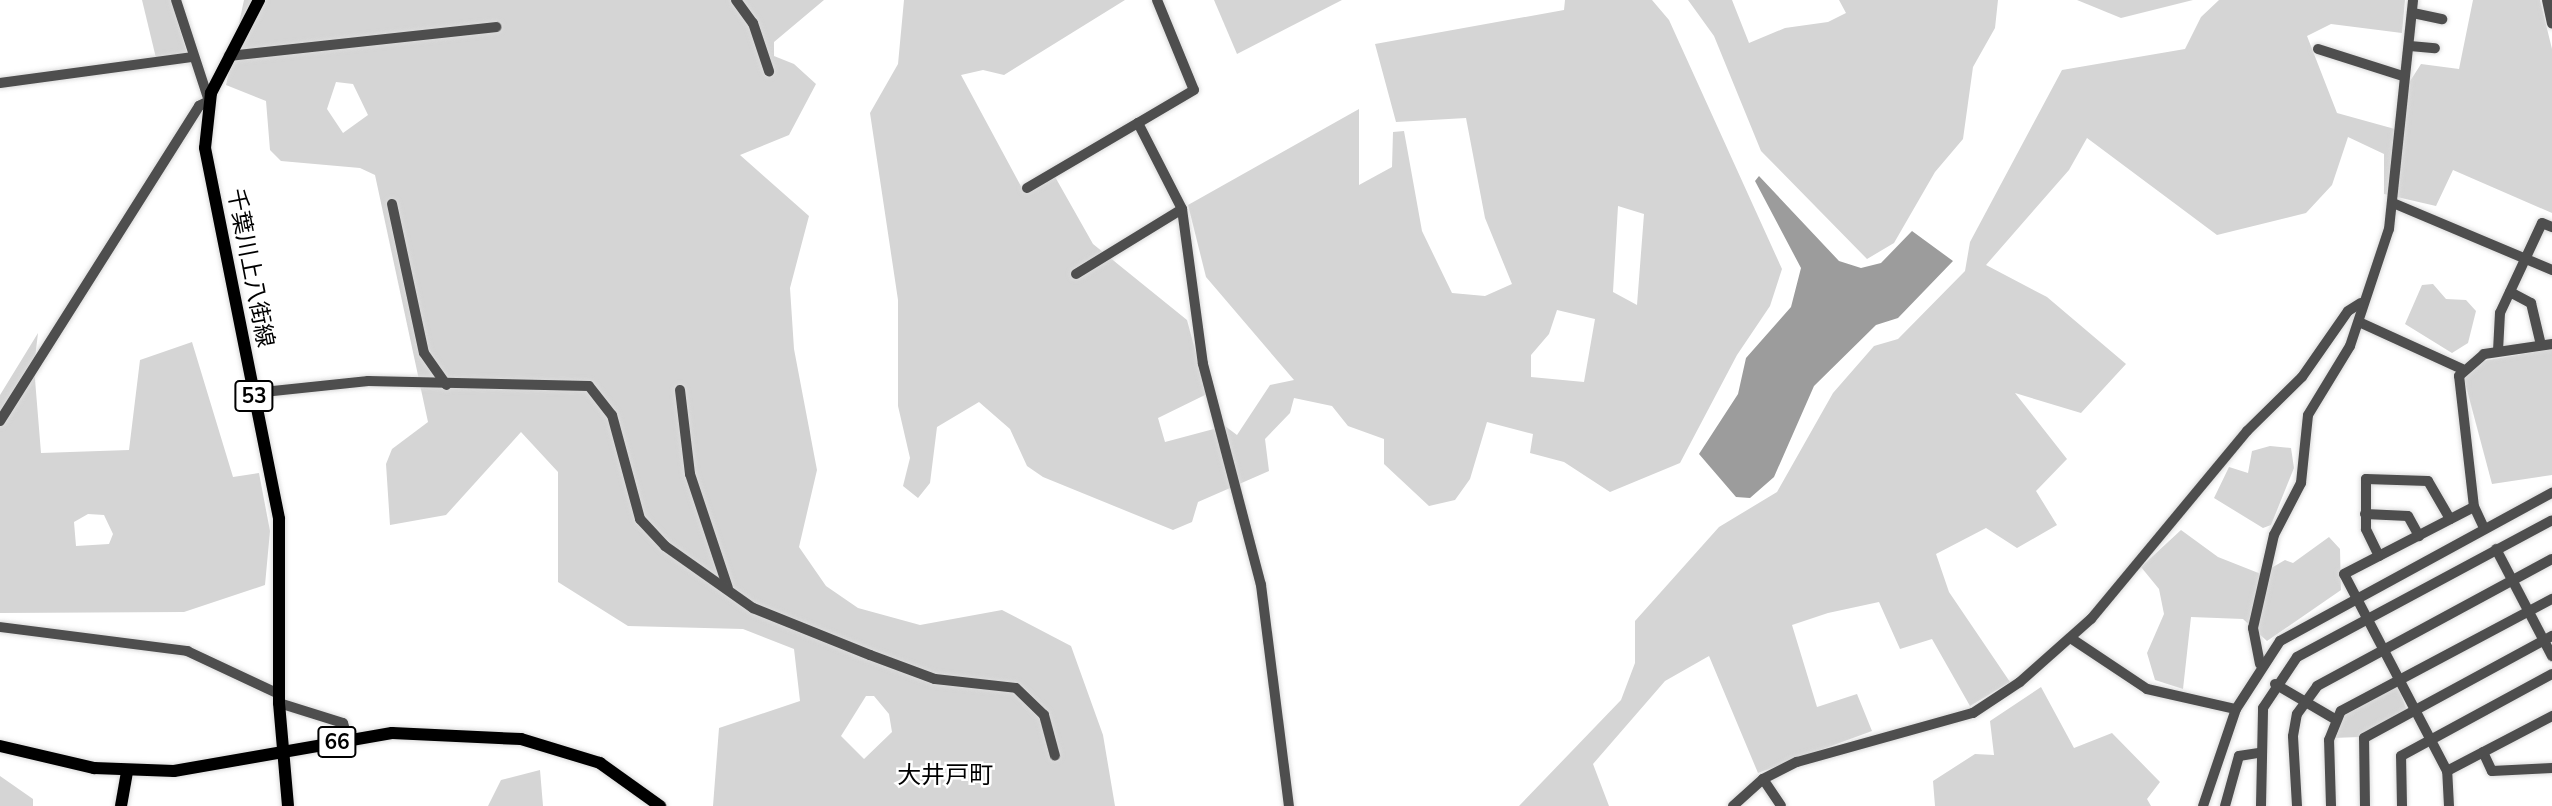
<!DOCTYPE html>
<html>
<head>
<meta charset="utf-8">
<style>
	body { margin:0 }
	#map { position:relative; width:2552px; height:806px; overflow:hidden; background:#fff; font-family:"Nunito Sans","Noto Sans JP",sans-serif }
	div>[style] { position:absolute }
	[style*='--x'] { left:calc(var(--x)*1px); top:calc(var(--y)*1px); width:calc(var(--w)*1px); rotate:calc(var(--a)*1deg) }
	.green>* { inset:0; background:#d5d5d5 }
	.water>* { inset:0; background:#9c9c9c }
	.roads { filter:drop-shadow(0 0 2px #dbdbdb) drop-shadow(0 0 2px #dbdbdb) }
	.minor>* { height:10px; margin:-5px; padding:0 5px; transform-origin:5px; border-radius:5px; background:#4e4e4e }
	.major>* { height:12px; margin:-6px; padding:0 6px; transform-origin:6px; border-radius:6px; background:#000 }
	span { translate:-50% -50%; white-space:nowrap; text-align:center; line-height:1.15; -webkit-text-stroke:5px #fff; paint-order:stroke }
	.shield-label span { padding:2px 5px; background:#fff; border:2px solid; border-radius:5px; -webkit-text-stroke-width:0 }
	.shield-label { font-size:21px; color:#000; font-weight:700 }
	.street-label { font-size:23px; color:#000 }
	.neighbourhood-label { font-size:24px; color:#000 }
</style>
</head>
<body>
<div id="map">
	<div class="green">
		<i style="clip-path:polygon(142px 0,171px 0,188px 56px,156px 58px)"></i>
		<i style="clip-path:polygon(evenodd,244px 0,824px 0,774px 42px,774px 56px,794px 64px,816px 84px,789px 135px,740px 155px,809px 216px,790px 288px,794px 349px,817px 470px,799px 547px,826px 586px,858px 608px,920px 625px,1002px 610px,1071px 646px,1103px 735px,1115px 806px,713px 806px,719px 728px,800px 701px,794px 649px,743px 629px,628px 626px,558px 582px,558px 472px,521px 432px,446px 515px,390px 525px,386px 464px,392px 449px,428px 422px,375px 175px,360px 168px,281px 161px,270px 150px,266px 101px,226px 85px,244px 0,336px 82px,353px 84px,368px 115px,343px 133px,327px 109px,336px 82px,244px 0,866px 696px,874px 696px,889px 714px,892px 732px,864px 759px,841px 736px,866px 696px)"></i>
		<i style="clip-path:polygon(evenodd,904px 0,1125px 0,1004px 75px,983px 70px,961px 75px,1023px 190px,1054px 175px,1093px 244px,1187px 320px,1207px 394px,1158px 418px,1165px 442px,1225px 426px,1237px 435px,1270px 385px,1294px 380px,1206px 277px,1188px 205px,1359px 109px,1359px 185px,1392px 167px,1393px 132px,1404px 131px,1422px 231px,1452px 293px,1485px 296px,1512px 284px,1485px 218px,1466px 118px,1396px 122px,1375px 44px,1564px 10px,1565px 0,1652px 0,1669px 20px,1782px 269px,1770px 306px,1737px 355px,1680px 463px,1610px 492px,1564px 462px,1530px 453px,1533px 434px,1487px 422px,1470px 479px,1455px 500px,1429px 506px,1384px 464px,1384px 439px,1348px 426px,1332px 406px,1294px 398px,1290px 413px,1265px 439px,1269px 471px,1198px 502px,1192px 522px,1173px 530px,1043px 477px,1027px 466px,1010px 429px,979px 402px,937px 427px,930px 483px,918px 498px,903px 486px,910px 458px,898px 406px,898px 300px,870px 113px,898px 64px,904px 0,1618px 206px,1644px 214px,1637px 305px,1613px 292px,1618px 206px,904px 0,1557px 310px,1595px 319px,1584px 382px,1531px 377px,1531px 355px,1549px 334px,1557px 310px)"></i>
		<i style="clip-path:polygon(1214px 0,1342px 0,1237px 54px)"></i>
		<i style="clip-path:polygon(1688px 0,1732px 0,1749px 43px,1785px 28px,1828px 22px,1846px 13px,1839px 0,1998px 0,1995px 28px,1973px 67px,1963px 139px,1935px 172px,1894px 243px,1867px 259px,1761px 151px,1714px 36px)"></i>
		<i style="clip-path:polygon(2077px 0,2193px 0,2121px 18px)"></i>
		<i style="clip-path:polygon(2219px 0,2405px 0,2402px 33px,2331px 24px,2307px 36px,2337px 113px,2402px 131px,2405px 89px,2421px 64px,2459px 69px,2473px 0,2540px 0,2552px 49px,2552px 213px,2453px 170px,2436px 206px,2384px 194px,2384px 154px,2348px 137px,2332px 185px,2306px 213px,2217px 235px,2087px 138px,2069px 170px,1986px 265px,2047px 297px,2126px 364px,2081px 413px,2015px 393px,2067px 459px,2036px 491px,2057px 525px,2017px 548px,1986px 528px,1936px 554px,1949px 592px,2010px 682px,1970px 706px,1932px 639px,1900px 649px,1879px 602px,1828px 613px,1792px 625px,1817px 707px,1857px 694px,1872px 731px,1758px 773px,1709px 656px,1665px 681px,1593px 764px,1609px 806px,1519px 806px,1621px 700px,1635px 663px,1635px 621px,1719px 527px,1777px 492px,1833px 393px,1874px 346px,1898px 339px,1965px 271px,1970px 242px,2062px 70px,2185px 49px,2201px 17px)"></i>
		<i style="clip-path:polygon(2433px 284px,2446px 299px,2466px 300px,2476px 311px,2468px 343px,2452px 353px,2405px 324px,2422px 285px)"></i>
		<i style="clip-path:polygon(evenodd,38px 333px,34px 367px,41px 453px,129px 450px,140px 360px,192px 342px,233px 477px,259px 473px,270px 531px,265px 585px,184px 612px,0 613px,0 395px,38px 333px,88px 514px,104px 515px,113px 534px,109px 544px,76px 546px,74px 522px,88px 514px)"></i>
		<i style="clip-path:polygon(2552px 349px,2552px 475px,2492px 484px,2463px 375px,2477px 362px)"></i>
		<i style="clip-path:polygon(2270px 446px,2291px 448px,2294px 468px,2271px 525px,2263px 528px,2214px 498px,2229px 467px,2248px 473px,2252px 451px)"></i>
		<i style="clip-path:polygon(2181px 530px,2218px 557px,2261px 574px,2285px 560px,2293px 563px,2329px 537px,2340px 549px,2341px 590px,2267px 641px,2243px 619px,2191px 617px,2183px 689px,2155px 680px,2147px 653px,2164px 614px,2159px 589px,2141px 567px)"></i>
		<i style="clip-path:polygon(2398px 686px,2407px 711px,2360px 737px,2332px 738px,2338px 718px)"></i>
		<i style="clip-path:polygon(2041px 687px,2074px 748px,2112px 733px,2160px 782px,2147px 799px,2151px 806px,1935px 806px,1933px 781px,1975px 754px,1994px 755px,1990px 721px)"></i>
		<i style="clip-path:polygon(540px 770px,543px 806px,488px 806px,501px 780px)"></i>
		<i style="clip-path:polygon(0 776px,33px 799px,33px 806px,0 806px)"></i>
	</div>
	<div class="water">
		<i style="clip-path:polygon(1759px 176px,1839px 261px,1861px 268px,1881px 263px,1912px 231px,1953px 261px,1898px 318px,1876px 325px,1814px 386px,1774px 477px,1750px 498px,1736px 497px,1699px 454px,1738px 394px,1746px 358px,1791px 307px,1801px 268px,1755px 181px)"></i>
	</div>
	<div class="roads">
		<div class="minor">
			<i style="--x:736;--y:0;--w:29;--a:54"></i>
			<i style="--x:753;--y:23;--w:51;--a:71.6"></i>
			<i style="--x:1157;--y:0;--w:97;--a:67.7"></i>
			<i style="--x:1194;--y:90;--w:65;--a:149.5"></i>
			<i style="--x:1138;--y:123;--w:97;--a:62.9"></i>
			<i style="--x:1182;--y:209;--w:156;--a:82.3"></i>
			<i style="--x:1203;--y:364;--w:228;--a:75.3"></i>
			<i style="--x:1261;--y:585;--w:223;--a:82.8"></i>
			<i style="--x:2547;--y:0;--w:24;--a:78"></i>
			<i style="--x:2413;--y:13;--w:30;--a:12"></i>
			<i style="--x:2410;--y:46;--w:25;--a:5"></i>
			<i style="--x:2318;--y:49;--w:89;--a:17.6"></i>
			<i style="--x:229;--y:56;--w:269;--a:-6.2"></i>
			<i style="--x:0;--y:83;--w:195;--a:-7.7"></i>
			<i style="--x:1027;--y:188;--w:129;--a:-30.4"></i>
			<i style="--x:2393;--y:203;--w:173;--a:22.8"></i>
			<i style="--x:392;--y:204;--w:152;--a:77.9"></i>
			<i style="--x:424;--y:353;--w:39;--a:55"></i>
			<i style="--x:1076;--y:274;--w:124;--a:-31.5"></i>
			<i style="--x:2510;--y:292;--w:24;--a:28"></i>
			<i style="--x:2531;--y:303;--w:43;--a:76.6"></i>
			<i style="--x:2359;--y:322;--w:113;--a:24.5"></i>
			<i style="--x:2498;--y:351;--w:38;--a:-87"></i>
			<i style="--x:2500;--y:313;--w:99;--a:-65"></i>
			<i style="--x:2542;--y:223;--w:11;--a:22"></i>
			<i style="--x:680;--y:390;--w:85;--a:83.2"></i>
			<i style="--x:690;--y:474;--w:120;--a:71.6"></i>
			<i style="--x:254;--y:393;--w:115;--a:-6"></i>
			<i style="--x:368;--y:381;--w:221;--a:1.3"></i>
			<i style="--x:589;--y:386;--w:37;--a:52"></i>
			<i style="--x:612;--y:415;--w:108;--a:74.9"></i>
			<i style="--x:640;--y:519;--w:37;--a:47"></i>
			<i style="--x:665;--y:546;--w:108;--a:35.2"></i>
			<i style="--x:753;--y:608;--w:126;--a:21.9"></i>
			<i style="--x:870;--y:655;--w:69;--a:20.3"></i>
			<i style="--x:935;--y:679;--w:81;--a:6.3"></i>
			<i style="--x:1016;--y:688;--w:39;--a:44"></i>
			<i style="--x:1044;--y:715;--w:42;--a:75"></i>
			<i style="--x:0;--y:421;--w:373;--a:-57.7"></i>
			<i style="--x:199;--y:106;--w:11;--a:-27"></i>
			<i style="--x:209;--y:101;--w:106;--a:-108.1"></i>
			<i style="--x:2365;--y:514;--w:43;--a:2.7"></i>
			<i style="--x:2408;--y:516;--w:23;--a:61"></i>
			<i style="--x:2484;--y:528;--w:23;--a:-115"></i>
			<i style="--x:2474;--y:507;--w:132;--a:-96.5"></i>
			<i style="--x:2459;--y:376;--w:33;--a:-41"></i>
			<i style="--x:2484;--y:354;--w:69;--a:-8.4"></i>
			<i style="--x:2496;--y:549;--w:121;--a:62.4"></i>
			<i style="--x:2379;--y:556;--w:30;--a:-116"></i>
			<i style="--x:2366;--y:529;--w:50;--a:-90"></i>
			<i style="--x:2366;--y:479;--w:62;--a:1.8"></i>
			<i style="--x:2428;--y:481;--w:44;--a:59.9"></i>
			<i style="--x:0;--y:627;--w:189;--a:7.3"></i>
			<i style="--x:187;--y:651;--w:102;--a:25.1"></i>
			<i style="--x:2072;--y:639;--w:90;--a:33.7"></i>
			<i style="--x:2147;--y:689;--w:91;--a:12.7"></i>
			<i style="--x:2260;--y:664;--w:37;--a:-101"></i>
			<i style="--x:2253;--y:628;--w:95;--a:-77.3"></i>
			<i style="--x:2274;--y:535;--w:59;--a:-62.6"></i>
			<i style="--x:2301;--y:483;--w:68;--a:-84.1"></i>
			<i style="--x:2308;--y:415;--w:81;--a:-58.7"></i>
			<i style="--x:2350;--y:346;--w:123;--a:-71.6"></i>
			<i style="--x:2389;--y:229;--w:230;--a:-84"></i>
			<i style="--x:2275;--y:684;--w:69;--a:30.3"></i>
			<i style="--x:279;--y:703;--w:67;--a:17.4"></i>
			<i style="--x:343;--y:723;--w:18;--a:74"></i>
			<i style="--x:2483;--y:752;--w:21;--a:65"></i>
			<i style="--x:2492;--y:771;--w:60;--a:-2.9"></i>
			<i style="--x:2447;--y:771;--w:119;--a:-27.6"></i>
			<i style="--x:1763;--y:779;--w:32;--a:56"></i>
			<i style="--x:1733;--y:806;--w:40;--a:-42"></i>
			<i style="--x:1763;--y:779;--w:38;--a:-27"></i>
			<i style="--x:1797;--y:762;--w:183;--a:-15.6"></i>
			<i style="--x:1973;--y:713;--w:56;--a:-33.4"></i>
			<i style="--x:2020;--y:682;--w:95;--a:-41.6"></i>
			<i style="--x:2091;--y:619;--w:244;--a:-50.3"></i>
			<i style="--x:2247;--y:431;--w:77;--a:-44.5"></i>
			<i style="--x:2302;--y:377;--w:80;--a:-55.1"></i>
			<i style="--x:2348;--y:311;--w:15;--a:-32"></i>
			<i style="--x:2203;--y:806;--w:102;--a:-71.2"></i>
			<i style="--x:2236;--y:709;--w:81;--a:-57.1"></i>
			<i style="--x:2280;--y:641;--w:310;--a:-28.6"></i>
			<i style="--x:2225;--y:806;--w:52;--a:-74.4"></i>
			<i style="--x:2239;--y:756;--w:20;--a:-9"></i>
			<i style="--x:2261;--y:806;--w:98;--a:-88.8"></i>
			<i style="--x:2263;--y:708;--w:61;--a:-56.3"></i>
			<i style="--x:2297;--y:657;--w:289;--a:-28.2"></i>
			<i style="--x:2297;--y:806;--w:70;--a:-93.3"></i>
			<i style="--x:2293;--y:736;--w:22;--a:-80"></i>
			<i style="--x:2297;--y:714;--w:34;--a:-54"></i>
			<i style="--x:2317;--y:686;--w:267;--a:-28.4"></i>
			<i style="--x:2331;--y:806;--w:66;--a:-91.7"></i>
			<i style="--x:2329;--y:740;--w:31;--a:-68"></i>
			<i style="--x:2341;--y:711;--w:239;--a:-28"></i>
			<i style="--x:2365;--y:806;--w:68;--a:-90.8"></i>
			<i style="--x:2364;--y:738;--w:214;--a:-28.5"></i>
			<i style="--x:2402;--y:806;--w:50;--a:-91.1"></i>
			<i style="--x:2401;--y:756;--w:172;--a:-28.5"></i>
			<i style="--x:2449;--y:806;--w:35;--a:-93"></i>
			<i style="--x:2447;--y:771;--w:222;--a:-117.6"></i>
			<i style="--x:2344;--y:574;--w:146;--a:-27.3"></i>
		</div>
		<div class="major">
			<i style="--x:259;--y:0;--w:105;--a:117.3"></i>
			<i style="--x:211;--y:93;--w:55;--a:96.2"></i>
			<i style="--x:205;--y:148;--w:378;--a:78.7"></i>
			<i style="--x:279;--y:519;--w:184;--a:90"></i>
			<i style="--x:279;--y:703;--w:103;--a:85"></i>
			<i style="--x:0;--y:746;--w:97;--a:13.2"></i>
			<i style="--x:94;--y:768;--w:80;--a:2.1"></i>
			<i style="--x:174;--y:771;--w:221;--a:-9.9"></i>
			<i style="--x:392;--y:733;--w:129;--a:2.7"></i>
			<i style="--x:521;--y:739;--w:83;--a:16.9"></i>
			<i style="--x:600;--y:763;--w:74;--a:35.6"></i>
			<i style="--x:121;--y:806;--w:35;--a:-80"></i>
		</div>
	</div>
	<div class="shield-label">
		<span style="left:254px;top:396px">53</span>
		<span style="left:337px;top:742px">66</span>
	</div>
	<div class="street-label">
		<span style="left:250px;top:268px;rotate:79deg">千葉川上八街線</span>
	</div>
	<div class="neighbourhood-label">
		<span style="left:945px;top:776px">大井戸町</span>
	</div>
</div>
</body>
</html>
